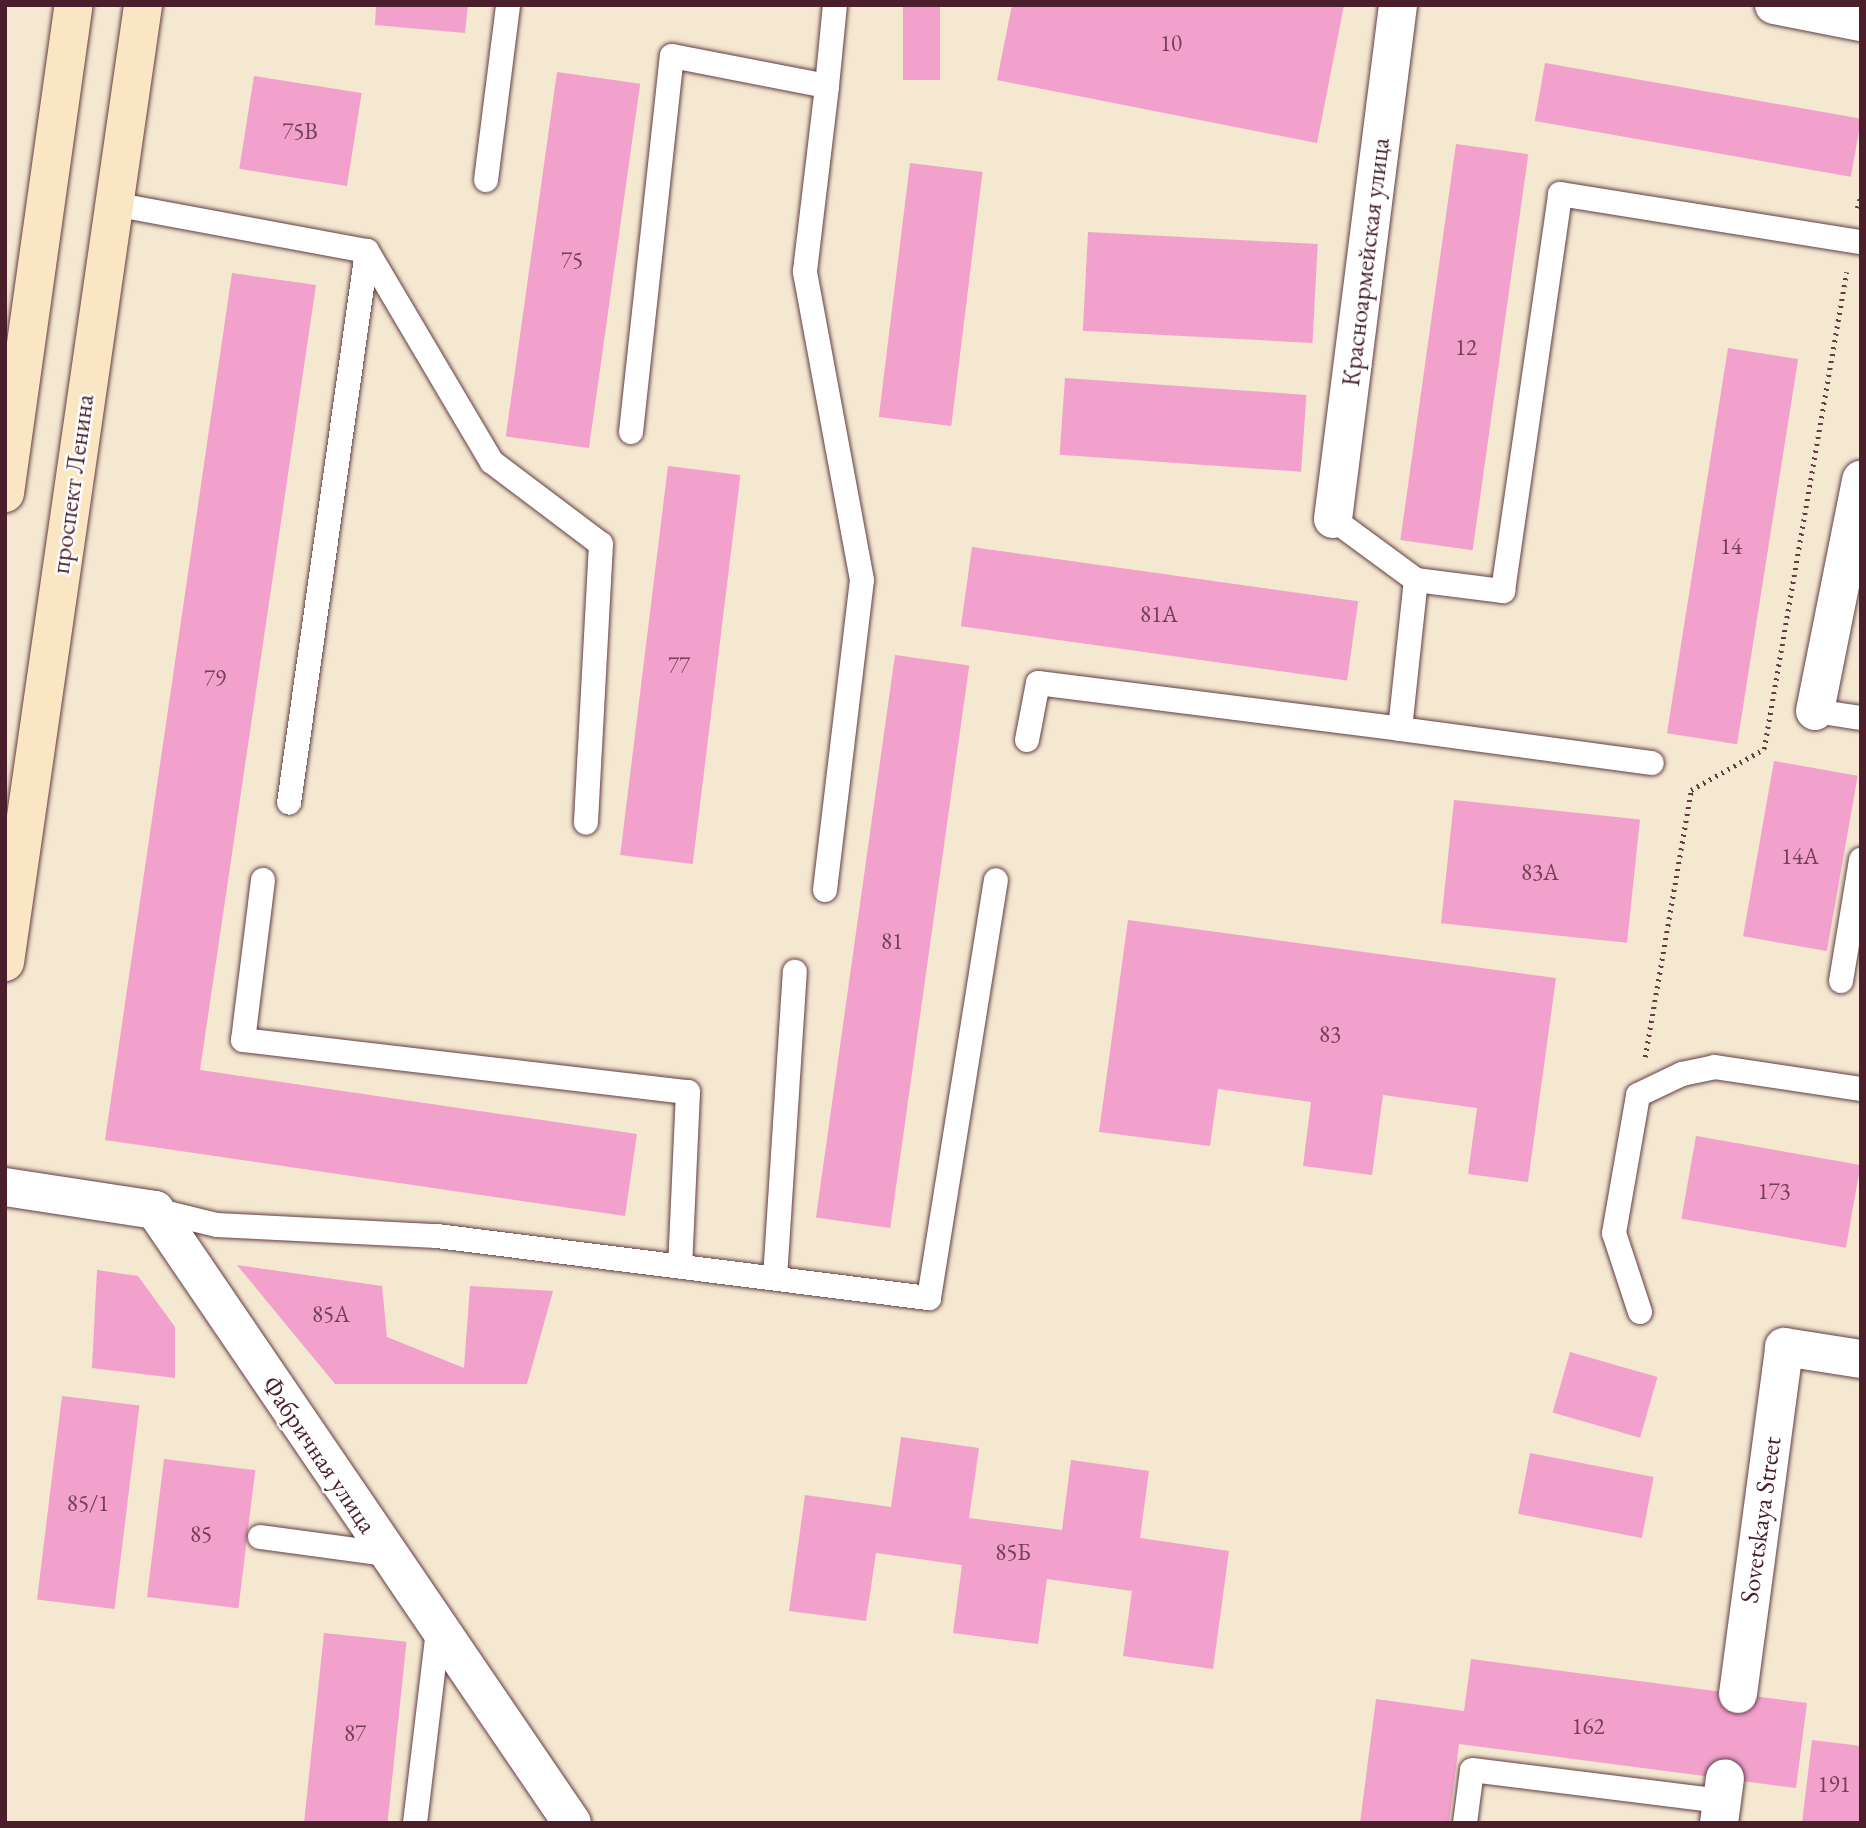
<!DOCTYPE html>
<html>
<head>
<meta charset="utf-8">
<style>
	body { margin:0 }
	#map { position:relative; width:1866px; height:1828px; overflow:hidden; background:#f4e8d1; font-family:"EB Garamond",serif }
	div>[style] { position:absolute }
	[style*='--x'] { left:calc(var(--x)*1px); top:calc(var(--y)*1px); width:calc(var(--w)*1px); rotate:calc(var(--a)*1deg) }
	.building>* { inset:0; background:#f1a1cc; transform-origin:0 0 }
	.path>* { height:4.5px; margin-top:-2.25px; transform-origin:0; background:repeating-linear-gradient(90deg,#643d44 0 2px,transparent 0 7px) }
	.roads { filter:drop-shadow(0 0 2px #643d44) drop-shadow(0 0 2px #643d44) }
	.service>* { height:24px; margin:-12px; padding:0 12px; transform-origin:12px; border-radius:12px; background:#fff }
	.minor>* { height:38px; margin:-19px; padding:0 19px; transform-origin:19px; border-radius:19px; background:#fff }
	.tertiary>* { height:38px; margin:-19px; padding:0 19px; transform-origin:19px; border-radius:19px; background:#fff }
	.secondary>* { height:38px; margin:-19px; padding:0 19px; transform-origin:19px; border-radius:19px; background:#fbe6c4 }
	span { translate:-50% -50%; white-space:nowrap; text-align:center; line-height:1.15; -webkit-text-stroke:5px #fff; paint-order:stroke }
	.number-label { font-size:23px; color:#744053 }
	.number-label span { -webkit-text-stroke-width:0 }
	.street-label { font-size:26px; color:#4a1f2b }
	.frame { position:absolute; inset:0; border:7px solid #4a1f2b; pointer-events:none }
</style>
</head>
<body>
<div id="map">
	<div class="building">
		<i style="clip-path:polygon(376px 5px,468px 5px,465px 33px,375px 25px)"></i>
		<i style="left:903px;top:5px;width:37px;height:75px"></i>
		<i style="clip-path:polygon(1012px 5px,1344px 5px,1317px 143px,997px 80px)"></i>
		<i style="left:1545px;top:63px;width:321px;height:59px;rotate:10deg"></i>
		<i style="left:557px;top:72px;width:84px;height:368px;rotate:8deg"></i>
		<i style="left:254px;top:76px;width:109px;height:94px;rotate:9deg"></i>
		<i style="left:1456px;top:144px;width:73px;height:400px;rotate:8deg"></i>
		<i style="left:910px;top:163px;width:73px;height:256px;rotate:7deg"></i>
		<i style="left:1088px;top:232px;width:230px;height:99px;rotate:3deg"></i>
		<i style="clip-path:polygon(232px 273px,316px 285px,200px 1070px,637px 1134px,625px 1216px,105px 1140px)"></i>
		<i style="left:1728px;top:348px;width:71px;height:390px;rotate:9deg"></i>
		<i style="left:1065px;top:378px;width:242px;height:77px;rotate:4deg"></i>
		<i style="left:668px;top:466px;width:73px;height:392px;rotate:7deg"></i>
		<i style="left:972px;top:547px;width:390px;height:80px;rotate:8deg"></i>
		<i style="left:895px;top:655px;width:75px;height:568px;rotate:8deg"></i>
		<i style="left:1774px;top:761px;width:85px;height:178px;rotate:10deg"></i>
		<i style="left:1454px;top:800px;width:187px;height:124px;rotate:6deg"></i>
		<i style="clip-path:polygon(1128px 920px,1556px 978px,1528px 1182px,1468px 1174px,1477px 1108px,1383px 1095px,1372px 1175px,1303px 1166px,1311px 1102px,1218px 1089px,1210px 1146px,1099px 1132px)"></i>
		<i style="left:1696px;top:1136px;width:167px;height:84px;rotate:10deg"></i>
		<i style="clip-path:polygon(237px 1265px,382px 1286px,387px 1337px,464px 1368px,470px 1286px,553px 1291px,527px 1384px,335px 1384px)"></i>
		<i style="clip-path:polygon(97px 1270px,138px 1276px,175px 1327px,175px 1378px,92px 1368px)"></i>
		<i style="left:1570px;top:1352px;width:91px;height:63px;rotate:16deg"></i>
		<i style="left:62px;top:1396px;width:78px;height:205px;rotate:7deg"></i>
		<i style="clip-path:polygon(901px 1437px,979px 1448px,969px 1518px,1062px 1530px,1071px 1460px,1149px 1471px,1140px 1538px,1229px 1551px,1213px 1669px,1123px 1656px,1132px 1591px,1047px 1579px,1038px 1644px,953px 1633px,962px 1565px,876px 1553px,866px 1621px,789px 1611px,805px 1495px,891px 1507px)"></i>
		<i style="left:1530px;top:1453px;width:126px;height:62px;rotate:11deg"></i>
		<i style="left:164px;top:1459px;width:92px;height:139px;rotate:7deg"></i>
		<i style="left:324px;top:1633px;width:83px;height:191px;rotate:6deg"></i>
		<i style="clip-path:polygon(1471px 1659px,1807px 1703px,1796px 1788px,1459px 1744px,1449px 1823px,1360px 1823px,1376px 1699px,1464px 1711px)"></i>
		<i style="clip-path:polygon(1812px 1740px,1861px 1746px,1861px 1823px,1802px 1823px)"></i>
	</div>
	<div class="path">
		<i style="--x:1857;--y:208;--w:13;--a:-72"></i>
		<i style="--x:1645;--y:1057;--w:271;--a:-80.2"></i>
		<i style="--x:1691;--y:790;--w:84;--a:-29.3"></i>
		<i style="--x:1764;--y:749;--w:484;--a:-80.2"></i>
	</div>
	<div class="roads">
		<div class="service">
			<i style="--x:486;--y:180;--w:176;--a:-82.8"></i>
			<i style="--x:113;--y:204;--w:258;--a:10.5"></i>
			<i style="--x:367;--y:251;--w:557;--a:98.04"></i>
			<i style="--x:367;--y:251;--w:245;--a:59.4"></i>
			<i style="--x:492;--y:462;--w:136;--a:37"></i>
			<i style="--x:601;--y:544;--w:279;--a:93.1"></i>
			<i style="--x:631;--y:432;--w:378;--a:-83.8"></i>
			<i style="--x:672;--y:56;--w:158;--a:11"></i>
			<i style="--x:827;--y:86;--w:81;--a:-84.4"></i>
			<i style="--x:1416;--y:580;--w:88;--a:7.2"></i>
			<i style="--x:1503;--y:591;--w:401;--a:-81.8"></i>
			<i style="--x:1560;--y:194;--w:305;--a:9.1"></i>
			<i style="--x:1815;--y:711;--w:47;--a:8.7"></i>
			<i style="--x:1400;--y:729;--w:254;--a:7.7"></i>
			<i style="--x:1027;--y:740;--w:58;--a:-79.1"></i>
			<i style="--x:1038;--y:683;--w:365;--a:7.2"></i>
			<i style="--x:1400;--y:729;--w:150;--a:-83.9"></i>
			<i style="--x:1416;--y:580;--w:103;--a:-143.7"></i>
			<i style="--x:263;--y:880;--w:161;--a:97.1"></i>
			<i style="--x:243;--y:1040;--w:448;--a:6.7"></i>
			<i style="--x:688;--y:1092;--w:174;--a:92.6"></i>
			<i style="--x:825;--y:890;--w:312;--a:-83.2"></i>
			<i style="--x:862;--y:580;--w:314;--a:-100.5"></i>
			<i style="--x:805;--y:271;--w:186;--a:-83.2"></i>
			<i style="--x:1841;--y:981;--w:123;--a:-80.6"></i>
			<i style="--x:155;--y:1210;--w:64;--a:13.6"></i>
			<i style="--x:217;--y:1225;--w:220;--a:2.9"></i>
			<i style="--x:437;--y:1236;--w:496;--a:7.2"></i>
			<i style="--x:929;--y:1298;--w:423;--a:-80.9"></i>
			<i style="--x:775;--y:1278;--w:307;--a:-86.3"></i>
			<i style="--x:1640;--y:1312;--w:83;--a:-108.2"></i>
			<i style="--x:1614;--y:1233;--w:140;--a:-80.1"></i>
			<i style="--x:1638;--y:1095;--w:49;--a:-25.5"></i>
			<i style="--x:1682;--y:1074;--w:33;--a:-12"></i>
			<i style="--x:1714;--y:1067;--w:149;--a:8.5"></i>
			<i style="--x:260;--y:1537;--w:127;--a:7.7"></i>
			<i style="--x:415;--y:1823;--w:194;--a:-83.2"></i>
			<i style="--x:1465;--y:1823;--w:53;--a:-82.5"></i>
			<i style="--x:1472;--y:1770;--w:251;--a:7.1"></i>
		</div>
		<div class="minor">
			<i style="--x:1333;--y:519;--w:518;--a:-82.79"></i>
			<i style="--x:1815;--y:711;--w:236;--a:-78.7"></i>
			<i style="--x:1738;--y:1694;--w:350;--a:-82.4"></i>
			<i style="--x:1784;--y:1347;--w:78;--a:8.9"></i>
			<i style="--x:1719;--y:1823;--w:45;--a:-82.4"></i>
		</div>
		<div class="tertiary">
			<i style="--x:1774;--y:5;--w:89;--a:11.1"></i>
			<i style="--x:5;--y:1187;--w:152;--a:8.7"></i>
			<i style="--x:155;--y:1210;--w:741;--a:55.77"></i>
		</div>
		<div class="secondary">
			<i style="--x:5;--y:493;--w:493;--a:-82"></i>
			<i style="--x:5;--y:962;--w:967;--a:-81.79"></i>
		</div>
	</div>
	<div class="number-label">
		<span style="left:1171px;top:43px">10</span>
		<span style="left:300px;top:131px">75В</span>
		<span style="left:572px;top:260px">75</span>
		<span style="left:1466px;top:347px">12</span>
		<span style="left:1731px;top:546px">14</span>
		<span style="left:1159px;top:614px">81А</span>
		<span style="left:679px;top:665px">77</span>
		<span style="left:215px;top:678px">79</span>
		<span style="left:1800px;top:856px">14А</span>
		<span style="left:1540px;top:872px">83А</span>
		<span style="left:892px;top:941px">81</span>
		<span style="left:1330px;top:1034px">83</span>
		<span style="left:1774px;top:1191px">173</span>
		<span style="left:331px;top:1314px">85А</span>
		<span style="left:88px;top:1503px">85/1</span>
		<span style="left:201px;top:1534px">85</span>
		<span style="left:1013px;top:1552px">85Б</span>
		<span style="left:1588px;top:1726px">162</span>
		<span style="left:355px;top:1733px">87</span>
		<span style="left:1834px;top:1784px">191</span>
	</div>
	<div class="street-label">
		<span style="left:1366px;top:262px;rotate:-83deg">Красноармейская улица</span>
		<span style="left:73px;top:484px;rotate:-82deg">проспект Ленина</span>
		<span style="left:319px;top:1455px;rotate:56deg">Фабричная улица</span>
		<span style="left:1761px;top:1520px;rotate:-82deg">Sovetskaya Street</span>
	</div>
	<div class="frame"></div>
</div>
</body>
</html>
